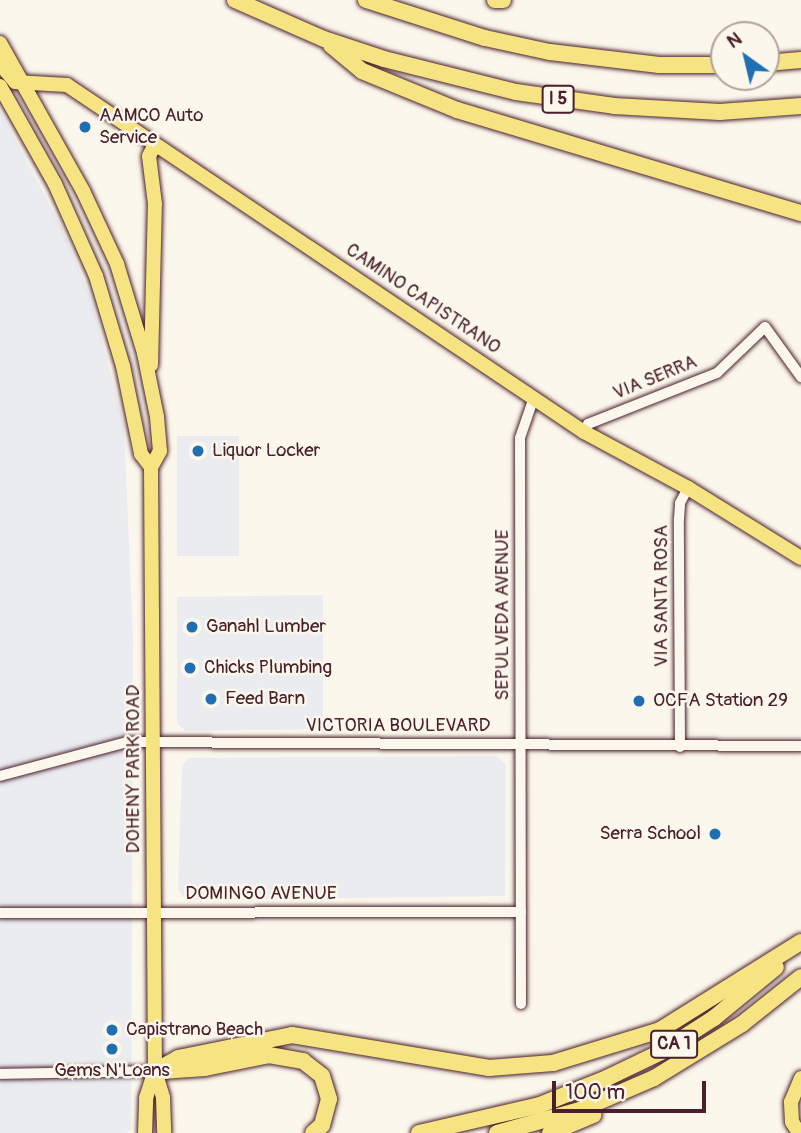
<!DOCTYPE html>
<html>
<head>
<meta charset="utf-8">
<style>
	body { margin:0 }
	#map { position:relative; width:801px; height:1133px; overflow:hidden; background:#fbf7ec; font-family:Pangolin,sans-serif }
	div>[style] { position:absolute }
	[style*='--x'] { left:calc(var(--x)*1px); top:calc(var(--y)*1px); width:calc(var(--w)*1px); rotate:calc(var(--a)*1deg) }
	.built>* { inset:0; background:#eaecf0; transform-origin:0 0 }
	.roads { filter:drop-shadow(0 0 2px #4a1f2b) drop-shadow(0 0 2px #4a1f2b) }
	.minor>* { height:10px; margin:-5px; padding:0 5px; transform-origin:5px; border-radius:5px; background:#fbf7ec }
	.major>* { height:14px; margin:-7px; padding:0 7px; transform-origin:7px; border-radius:7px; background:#f6e381 }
	.highway>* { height:16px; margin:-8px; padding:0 8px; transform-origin:8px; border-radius:8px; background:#f6e381 }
	.dots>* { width:19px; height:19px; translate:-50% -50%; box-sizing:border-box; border:4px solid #fbf7ec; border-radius:50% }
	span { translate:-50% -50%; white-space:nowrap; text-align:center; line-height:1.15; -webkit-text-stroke:5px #fbf7ec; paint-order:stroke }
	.shield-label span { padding:2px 5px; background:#fbf7ec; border:2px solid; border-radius:5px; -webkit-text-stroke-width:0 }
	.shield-label { font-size:18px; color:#4a1f2b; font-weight:700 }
	.poi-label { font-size:19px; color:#4a1f2b }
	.left { translate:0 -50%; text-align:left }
	.right { translate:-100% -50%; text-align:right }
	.street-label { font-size:19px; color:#4a1f2b }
	.north { position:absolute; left:710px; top:21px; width:70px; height:70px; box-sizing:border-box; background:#fbf7ec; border:2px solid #b4a19f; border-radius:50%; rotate:326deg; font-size:19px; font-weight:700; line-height:28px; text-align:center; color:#4a1f2b }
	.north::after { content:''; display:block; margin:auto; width:24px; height:32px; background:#1f6fb2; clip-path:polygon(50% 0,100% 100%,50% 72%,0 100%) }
	.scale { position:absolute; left:552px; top:1081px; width:154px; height:32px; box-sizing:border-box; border:4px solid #4a1f2b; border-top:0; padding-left:9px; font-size:21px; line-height:24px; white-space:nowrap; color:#4a1f2b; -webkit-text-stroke:5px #fbf7ec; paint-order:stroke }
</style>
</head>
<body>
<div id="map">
	<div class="built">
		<i style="clip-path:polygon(0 111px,62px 228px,91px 298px,124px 425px,133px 639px,131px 1129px,127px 1133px,0 1133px)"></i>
		<i style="left:239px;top:436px;width:120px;height:62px;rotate:90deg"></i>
		<i style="clip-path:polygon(323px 595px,323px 729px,186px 731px,177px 723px,177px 597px)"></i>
		<i style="clip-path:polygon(497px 756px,506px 765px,505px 896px,186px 900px,178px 890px,182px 766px,189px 758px)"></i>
	</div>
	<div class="roads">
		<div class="minor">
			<i style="--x:584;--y:432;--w:9;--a:-63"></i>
			<i style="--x:588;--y:424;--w:139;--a:-21.6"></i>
			<i style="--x:717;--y:373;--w:66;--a:-43.8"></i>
			<i style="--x:765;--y:327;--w:62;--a:54.2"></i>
			<i style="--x:680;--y:747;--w:228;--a:-90.3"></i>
			<i style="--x:679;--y:519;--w:16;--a:-86"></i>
			<i style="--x:680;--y:503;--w:17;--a:-62"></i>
			<i style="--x:0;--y:776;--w:131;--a:-15"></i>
			<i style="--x:127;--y:742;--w:674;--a:0.34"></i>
			<i style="--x:0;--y:913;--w:521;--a:-0.11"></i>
			<i style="--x:521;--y:1004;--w:566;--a:-90.1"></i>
			<i style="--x:520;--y:438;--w:43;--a:-71.1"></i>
			<i style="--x:0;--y:1074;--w:155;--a:-1.1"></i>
		</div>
		<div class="major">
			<i style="--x:0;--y:43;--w:170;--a:60.7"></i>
			<i style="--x:83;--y:191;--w:81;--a:65"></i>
			<i style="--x:117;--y:264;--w:93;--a:73.1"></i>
			<i style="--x:144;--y:353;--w:65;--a:78.5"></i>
			<i style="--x:157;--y:417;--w:34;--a:85"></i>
			<i style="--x:160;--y:451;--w:18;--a:119"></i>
			<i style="--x:0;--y:64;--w:23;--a:50"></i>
			<i style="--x:15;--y:82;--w:52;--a:3.3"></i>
			<i style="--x:67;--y:85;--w:623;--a:33.87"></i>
			<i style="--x:584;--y:432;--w:118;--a:28.3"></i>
			<i style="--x:688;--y:488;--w:133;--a:31.8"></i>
			<i style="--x:0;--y:86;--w:112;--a:60.7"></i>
			<i style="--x:55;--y:184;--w:101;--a:66"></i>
			<i style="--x:96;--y:276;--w:94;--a:73.3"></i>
			<i style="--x:123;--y:366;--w:90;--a:78.4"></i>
			<i style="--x:141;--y:454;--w:16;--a:52"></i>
			<i style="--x:151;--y:467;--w:604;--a:89.62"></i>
			<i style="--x:155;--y:1071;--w:28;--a:73"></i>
			<i style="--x:163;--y:1098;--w:35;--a:88"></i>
			<i style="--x:151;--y:365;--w:161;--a:-88.6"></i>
			<i style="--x:155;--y:204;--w:48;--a:-97.1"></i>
			<i style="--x:149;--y:156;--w:13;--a:-63"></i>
			<i style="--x:145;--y:1133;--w:35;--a:-88"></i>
			<i style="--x:146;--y:1098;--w:28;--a:-72"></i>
			<i style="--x:799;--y:1133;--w:13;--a:-122"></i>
			<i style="--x:792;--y:1122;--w:20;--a:-93"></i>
			<i style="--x:791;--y:1102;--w:26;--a:-67"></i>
		</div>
		<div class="highway">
			<i style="--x:235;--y:0;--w:97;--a:23.7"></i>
			<i style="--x:324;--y:39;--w:63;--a:18.4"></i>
			<i style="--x:384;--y:59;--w:136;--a:14"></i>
			<i style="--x:516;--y:92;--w:99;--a:8.1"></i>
			<i style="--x:614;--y:106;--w:106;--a:3.2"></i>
			<i style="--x:720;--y:112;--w:81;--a:-4.2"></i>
			<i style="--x:366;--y:0;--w:125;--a:17.7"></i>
			<i style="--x:485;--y:38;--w:66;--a:12.2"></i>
			<i style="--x:550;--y:52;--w:110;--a:6.8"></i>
			<i style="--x:659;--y:65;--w:65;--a:0"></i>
			<i style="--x:495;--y:0;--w:8;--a:0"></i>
			<i style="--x:331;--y:45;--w:40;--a:40"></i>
			<i style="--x:362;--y:71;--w:103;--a:22.3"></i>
			<i style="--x:457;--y:110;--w:359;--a:16.7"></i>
			<i style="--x:766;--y:63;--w:35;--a:-5"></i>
			<i style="--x:155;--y:1071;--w:26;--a:-29"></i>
			<i style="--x:178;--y:1058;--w:116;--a:-11.4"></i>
			<i style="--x:292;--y:1035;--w:200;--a:9.5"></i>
			<i style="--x:489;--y:1068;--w:64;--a:-4.5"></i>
			<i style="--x:553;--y:1063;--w:112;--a:-17.1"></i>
			<i style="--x:660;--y:1030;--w:166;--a:-32"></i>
			<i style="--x:161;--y:1071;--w:44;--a:-3.9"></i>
			<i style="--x:205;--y:1068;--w:65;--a:-11.5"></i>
			<i style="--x:269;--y:1055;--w:35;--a:10"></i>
			<i style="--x:303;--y:1061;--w:24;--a:38"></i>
			<i style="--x:322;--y:1076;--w:24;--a:73"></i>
			<i style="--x:329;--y:1099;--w:27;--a:105"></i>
			<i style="--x:322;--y:1125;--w:12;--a:138"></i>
			<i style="--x:419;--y:1133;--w:124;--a:-13"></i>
			<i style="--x:540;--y:1105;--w:72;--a:-21.9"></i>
			<i style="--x:607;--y:1078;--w:60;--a:-25.7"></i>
			<i style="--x:661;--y:1052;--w:63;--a:-32.7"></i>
			<i style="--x:714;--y:1018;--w:80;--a:-39.4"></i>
			<i style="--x:497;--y:1133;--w:86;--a:-15.5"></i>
			<i style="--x:580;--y:1110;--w:81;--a:-23.4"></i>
			<i style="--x:654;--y:1078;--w:103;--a:-31.5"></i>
			<i style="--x:742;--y:1024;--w:75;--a:-38.5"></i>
			<i style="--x:550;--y:1133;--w:47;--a:-22.7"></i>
		</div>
	</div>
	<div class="dots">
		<i style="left:85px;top:127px;background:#1f6fb2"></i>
		<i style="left:198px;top:451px;background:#1f6fb2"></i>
		<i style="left:192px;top:627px;background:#1f6fb2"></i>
		<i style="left:190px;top:668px;background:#1f6fb2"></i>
		<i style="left:211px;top:699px;background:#1f6fb2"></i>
		<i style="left:639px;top:701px;background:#1f6fb2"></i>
		<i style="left:715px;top:834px;background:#1f6fb2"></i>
		<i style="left:112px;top:1030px;background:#1f6fb2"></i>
		<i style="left:112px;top:1049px;background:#1f6fb2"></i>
	</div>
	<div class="shield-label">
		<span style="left:558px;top:99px">I 5</span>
		<span style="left:674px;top:1044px">CA 1</span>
	</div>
	<div class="poi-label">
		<span class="left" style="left:99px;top:127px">AAMCO Auto<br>Service</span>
		<span class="left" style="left:212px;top:451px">Liquor Locker</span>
		<span class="left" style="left:206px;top:627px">Ganahl Lumber</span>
		<span class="left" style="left:204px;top:668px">Chicks Plumbing</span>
		<span class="left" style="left:225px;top:699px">Feed Barn</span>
		<span class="left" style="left:653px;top:701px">OCFA Station 29</span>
		<span class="right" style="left:701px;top:834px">Serra School</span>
		<span class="left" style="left:126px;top:1030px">Capistrano Beach</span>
		<span style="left:112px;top:1071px">Gems N'Loans</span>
	</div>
	<div class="street-label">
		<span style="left:423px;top:299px;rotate:34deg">CAMINO CAPISTRANO</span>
		<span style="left:655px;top:378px;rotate:-22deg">VIA SERRA</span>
		<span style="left:662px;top:596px;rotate:-90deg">VIA SANTA ROSA</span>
		<span style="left:503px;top:615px;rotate:-90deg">SEPULVEDA AVENUE</span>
		<span style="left:398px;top:726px">VICTORIA BOULEVARD</span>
		<span style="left:134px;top:769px;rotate:-90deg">DOHENY PARK ROAD</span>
		<span style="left:261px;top:894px">DOMINGO AVENUE</span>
	</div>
	<div class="north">N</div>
	<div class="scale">100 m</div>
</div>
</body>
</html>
